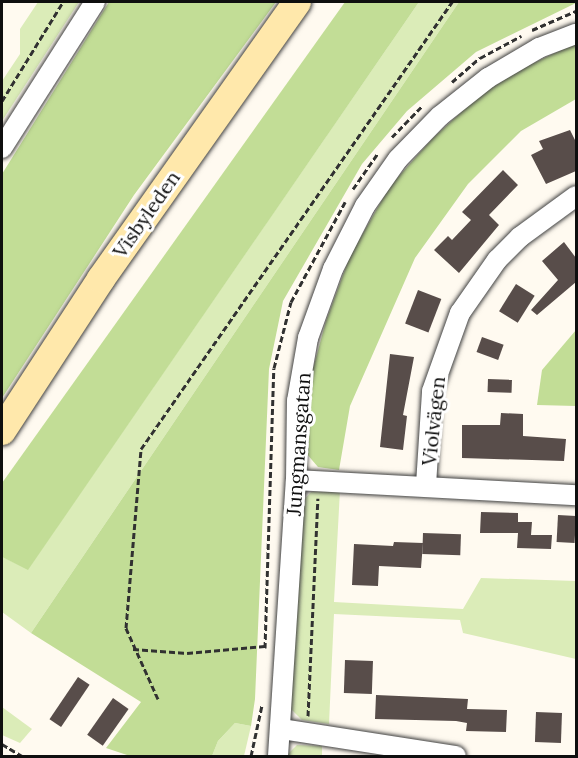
<!DOCTYPE html>
<html>
<head>
<meta charset="utf-8">
<style>
	body { margin:0 }
	#map { position:relative; width:578px; height:758px; overflow:hidden; background:#fffaf0; font-family:Lora,serif }
	div>[style] { position:absolute }
	[style*='--x'] { left:calc(var(--x)*1px); top:calc(var(--y)*1px); width:calc(var(--w)*1px); rotate:calc(var(--a)*1deg) }
	.green>* { inset:0; background:#dbecb8 }
	.forest>* { inset:0; background:#c2dd96 }
	.building>* { inset:0; background:#584d4a; transform-origin:0 0 }
	.path>* { height:3px; margin-top:-1.5px; transform-origin:0; background:repeating-linear-gradient(90deg,#313131 0 6px,transparent 0 9px) }
	.roads { filter:drop-shadow(0 0 2px #424242) drop-shadow(0 0 2px #424242) }
	.minor>* { height:20px; margin:-10px; padding:0 10px; transform-origin:10px; border-radius:10px; background:#fff }
	.secondary>* { height:28px; margin:-14px; padding:0 14px; transform-origin:14px; border-radius:14px; background:#ffe8ab }
	span { translate:-50% -50%; white-space:nowrap; text-align:center; line-height:1.15; -webkit-text-stroke:6px #fff; paint-order:stroke }
	.street-label { font-size:20px; color:#0f0f0f }
	.frame { position:absolute; inset:0; border:3px solid #0f0f0f; pointer-events:none }
</style>
</head>
<body>
<div id="map">
	<div class="green">
		<i style="clip-path:polygon(38px 2px,79px 2px,2px 121px,2px 81px,20px 54px,20px 29px)"></i>
		<i style="clip-path:polygon(419px 2px,459px 2px,31px 633px,2px 612px,2px 557px,28px 569px)"></i>
		<i style="clip-path:polygon(340px 490px,334px 602px,463px 609px,481px 578px,576px 581px,576px 659px,463px 633px,460px 620px,334px 614px,329px 724px,302px 720px,289px 707px,301px 503px,311px 492px)"></i>
		<i style="clip-path:polygon(2px 707px,32px 729px,20px 743px,2px 735px)"></i>
		<i style="clip-path:polygon(235px 723px,251px 726px,244px 756px,212px 756px,218px 741px)"></i>
		<i style="clip-path:polygon(297px 745px,322px 746px,322px 756px,286px 756px)"></i>
	</div>
	<div class="forest">
		<i style="clip-path:polygon(109px 2px,276px 2px,134px 195px,2px 398px,2px 174px)"></i>
		<i style="clip-path:polygon(345px 2px,419px 2px,28px 570px,2px 557px,2px 483px)"></i>
		<i style="clip-path:polygon(459px 2px,576px 3px,476px 52px,407px 111px,362px 164px,283px 301px,269px 369px,255px 699px,251px 726px,235px 723px,218px 741px,212px 756px,130px 756px,106px 748px,141px 702px,31px 633px)"></i>
		<i style="clip-path:polygon(576px 43px,576px 99px,521px 131px,468px 184px,415px 258px,350px 406px,339px 470px,318px 467px,306px 453px,311px 376px,326px 321px,350px 256px,390px 186px,433px 138px,479px 96px,523px 68px)"></i>
		<i style="clip-path:polygon(576px 330px,576px 406px,537px 405px,542px 370px)"></i>
	</div>
	<div class="building">
		<i style="clip-path:polygon(570px 130px,576px 142px,576px 171px,546px 184px,531px 155px,543px 149px,539px 141px)"></i>
		<i style="clip-path:polygon(503px 170px,518px 185px,489px 215px,499px 225px,459px 273px,434px 250px,448px 236px,452px 240px,471px 220px,462px 212px)"></i>
		<i style="clip-path:polygon(564px 242px,576px 258px,576px 282px,537px 315px,531px 310px,558px 280px,542px 261px)"></i>
		<i style="left:516px;top:284px;width:22px;height:32px;rotate:32deg"></i>
		<i style="left:418px;top:290px;width:25px;height:36px;rotate:21deg"></i>
		<i style="left:482px;top:337px;width:23px;height:16px;rotate:20deg"></i>
		<i style="clip-path:polygon(390px 354px,414px 357px,403px 415px,407px 416px,403px 450px,380px 447px)"></i>
		<i style="left:488px;top:379px;width:24px;height:13px;rotate:2deg"></i>
		<i style="clip-path:polygon(501px 413px,523px 414px,523px 436px,566px 439px,564px 461px,462px 458px,462px 425px,500px 425px)"></i>
		<i style="clip-path:polygon(481px 512px,518px 513px,518px 522px,532px 522px,531px 535px,552px 535px,551px 549px,517px 548px,518px 533px,480px 533px)"></i>
		<i style="left:558px;top:515px;width:18px;height:27px;rotate:3deg"></i>
		<i style="left:423px;top:533px;width:38px;height:21px;rotate:2deg"></i>
		<i style="clip-path:polygon(394px 542px,423px 543px,421px 568px,379px 566px,378px 586px,352px 585px,354px 544px,393px 546px)"></i>
		<i style="left:345px;top:660px;width:28px;height:33px;rotate:2deg"></i>
		<i style="left:78px;top:677px;width:14px;height:51px;rotate:34deg"></i>
		<i style="clip-path:polygon(376px 695px,468px 699px,467px 709px,507px 710px,506px 732px,466px 731px,467px 723px,456px 721px,375px 719px)"></i>
		<i style="left:113px;top:698px;width:19px;height:45px;rotate:35deg"></i>
		<i style="left:536px;top:712px;width:26px;height:30px;rotate:2deg"></i>
	</div>
	<div class="path">
		<i style="--x:532;--y:30;--w:48;--a:-23.4"></i>
		<i style="--x:452;--y:82;--w:37;--a:-41"></i>
		<i style="--x:480;--y:58;--w:47;--a:-28.2"></i>
		<i style="--x:2;--y:101;--w:116;--a:-58.4"></i>
		<i style="--x:392;--y:137;--w:45;--a:-45.9"></i>
		<i style="--x:353;--y:189;--w:44;--a:-55.2"></i>
		<i style="--x:265;--y:648;--w:280;--a:-88.2"></i>
		<i style="--x:274;--y:368;--w:68;--a:-75.6"></i>
		<i style="--x:291;--y:302;--w:114;--a:-61.6"></i>
		<i style="--x:133;--y:649;--w:54;--a:4.2"></i>
		<i style="--x:187;--y:653;--w:78;--a:-5.1"></i>
		<i style="--x:158;--y:699;--w:78;--a:-114.3"></i>
		<i style="--x:126;--y:628;--w:180;--a:-85.2"></i>
		<i style="--x:141;--y:449;--w:545;--a:-55.17"></i>
		<i style="--x:308;--y:716;--w:218;--a:-87.4"></i>
		<i style="--x:2;--y:744;--w:23;--a:31"></i>
		<i style="--x:251;--y:756;--w:52;--a:-77.8"></i>
	</div>
	<div class="roads">
		<div class="minor">
			<i style="--x:2;--y:148;--w:173;--a:-57.5"></i>
			<i style="--x:296;--y:480;--w:280;--a:3.1"></i>
			<i style="--x:426;--y:485;--w:94;--a:-86.3"></i>
			<i style="--x:432;--y:391;--w:83;--a:-70.3"></i>
			<i style="--x:460;--y:313;--w:65;--a:-55.1"></i>
			<i style="--x:497;--y:260;--w:33;--a:-45"></i>
			<i style="--x:520;--y:237;--w:69;--a:-36.2"></i>
			<i style="--x:281;--y:729;--w:177;--a:8.8"></i>
			<i style="--x:278;--y:756;--w:277;--a:-86.3"></i>
			<i style="--x:296;--y:480;--w:79;--a:-89.3"></i>
			<i style="--x:297;--y:401;--w:64;--a:-80.1"></i>
			<i style="--x:308;--y:338;--w:73;--a:-70.1"></i>
			<i style="--x:333;--y:269;--w:71;--a:-63.1"></i>
			<i style="--x:365;--y:206;--w:57;--a:-54.9"></i>
			<i style="--x:398;--y:159;--w:60;--a:-45.7"></i>
			<i style="--x:440;--y:116;--w:61;--a:-38.4"></i>
			<i style="--x:488;--y:78;--w:59;--a:-30.5"></i>
			<i style="--x:539;--y:48;--w:40;--a:-21"></i>
		</div>
		<div class="secondary">
			<i style="--x:2;--y:431;--w:181;--a:-56.9"></i>
			<i style="--x:101;--y:279;--w:339;--a:-54.7"></i>
		</div>
	</div>
	<div class="street-label">
		<span style="left:146px;top:214px;rotate:-55deg">Visbyleden</span>
		<span style="left:433px;top:421px;rotate:-84deg">Violvägen</span>
		<span style="left:298px;top:444px;rotate:-86deg">Jungmansgatan</span>
	</div>
	<div class="frame"></div>
</div>
</body>
</html>
